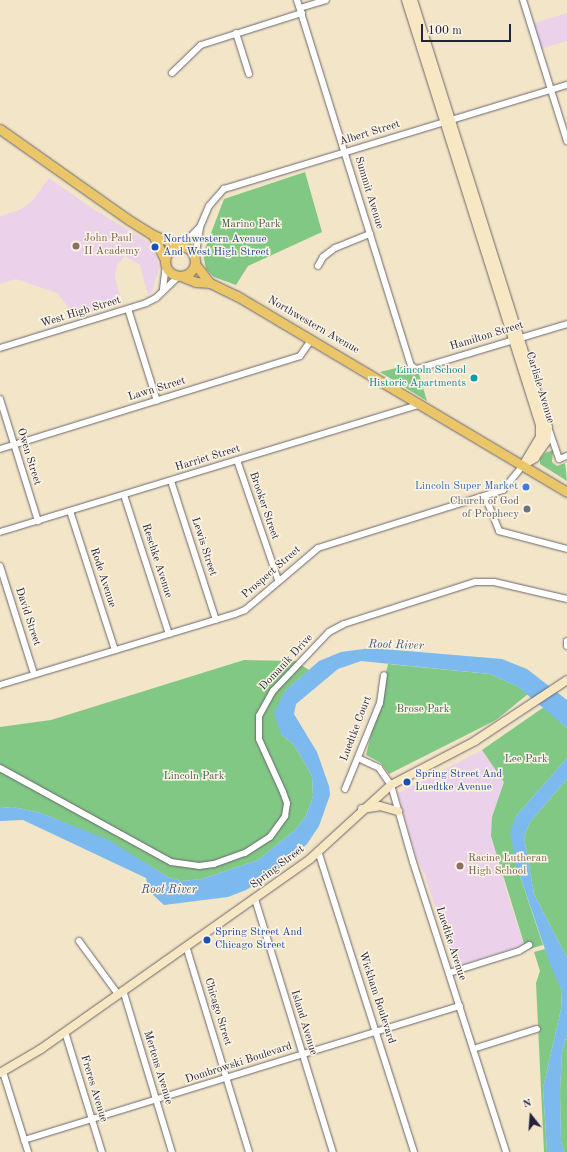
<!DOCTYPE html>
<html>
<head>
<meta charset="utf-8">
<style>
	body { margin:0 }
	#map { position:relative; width:567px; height:1152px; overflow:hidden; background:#f3e5c8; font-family:"Old Standard TT",serif }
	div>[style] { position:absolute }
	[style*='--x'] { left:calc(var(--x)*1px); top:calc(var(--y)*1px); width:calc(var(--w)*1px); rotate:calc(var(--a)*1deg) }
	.built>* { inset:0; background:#ecd1eb }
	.green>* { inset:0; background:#80c884 }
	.water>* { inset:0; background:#7cb9ef }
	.roads { filter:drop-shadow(0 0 1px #6b666c) drop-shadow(0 0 1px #6b666c) }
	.street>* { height:6px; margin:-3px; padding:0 3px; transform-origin:3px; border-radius:3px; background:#fff }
	.secondary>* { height:8px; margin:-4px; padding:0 4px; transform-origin:4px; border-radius:4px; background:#f7e8c3 }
	.primary>* { height:9px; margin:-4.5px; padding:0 4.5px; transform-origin:4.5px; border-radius:4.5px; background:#ebc669 }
	.primary>.ring { margin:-4.5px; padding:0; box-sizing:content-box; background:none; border:9px solid #ebc669; border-radius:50% }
	.dots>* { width:11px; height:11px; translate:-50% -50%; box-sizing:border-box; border:2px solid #fcf5e5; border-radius:50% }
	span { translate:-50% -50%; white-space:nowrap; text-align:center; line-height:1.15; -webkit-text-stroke:3px #fcf5e5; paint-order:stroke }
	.street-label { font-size:11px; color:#22223b }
	.park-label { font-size:11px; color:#435c55 }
	.education-label { font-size:11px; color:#785e54 }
	.left { translate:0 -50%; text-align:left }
	.transit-label { font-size:11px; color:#164399 }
	.culture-label { font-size:11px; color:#0d838f }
	.right { translate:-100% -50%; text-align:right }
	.shop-label { font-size:11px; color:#366cbe }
	.worship-label { font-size:11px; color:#5b616d }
	.water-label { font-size:12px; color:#42577a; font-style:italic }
	.north { position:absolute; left:511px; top:1096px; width:40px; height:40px; -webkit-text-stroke:3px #fcf5e5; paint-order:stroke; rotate:343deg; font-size:11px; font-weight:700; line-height:16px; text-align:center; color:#22223b }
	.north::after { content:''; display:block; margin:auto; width:14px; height:18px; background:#22223b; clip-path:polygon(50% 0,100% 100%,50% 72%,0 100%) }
	.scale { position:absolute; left:421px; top:24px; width:90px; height:18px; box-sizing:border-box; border:2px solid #22223b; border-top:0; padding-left:5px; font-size:12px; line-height:14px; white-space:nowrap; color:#22223b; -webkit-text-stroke:3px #fcf5e5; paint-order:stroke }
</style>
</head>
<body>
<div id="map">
	<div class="built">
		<i style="clip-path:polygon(567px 13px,567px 41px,540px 49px,532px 24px)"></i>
		<i style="clip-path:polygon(49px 178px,93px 209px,148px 242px,154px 251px,159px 268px,152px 292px,148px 295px,140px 265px,125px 256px,117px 265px,115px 278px,122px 303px,71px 319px,66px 304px,57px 293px,16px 279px,0 284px,0 216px,20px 210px,33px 200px)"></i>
		<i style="clip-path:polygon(482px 750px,504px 782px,492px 817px,505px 886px,524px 945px,454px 967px,425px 875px,416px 857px,398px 793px)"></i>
	</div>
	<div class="green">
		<i style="clip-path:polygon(305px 172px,322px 232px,248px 266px,236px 285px,214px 277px,206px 269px,203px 254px,224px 199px)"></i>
		<i style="clip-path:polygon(404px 366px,410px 374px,419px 374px,427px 401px,380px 372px)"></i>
		<i style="clip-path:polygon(553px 450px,552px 462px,557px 466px,565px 463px,567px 481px,540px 464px,540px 459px,545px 453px)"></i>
		<i style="clip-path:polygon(244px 660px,295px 661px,309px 670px,285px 691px,281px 734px,294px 745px,312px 776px,313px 796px,306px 816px,295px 830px,258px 860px,202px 879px,181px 881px,168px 877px,109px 841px,41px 813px,13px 807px,0 808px,0 727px,51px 720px)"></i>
		<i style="clip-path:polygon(388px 664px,490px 674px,517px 686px,528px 694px,496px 720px,389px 774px,381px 763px,366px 755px)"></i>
		<i style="clip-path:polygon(544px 707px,567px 728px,567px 758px,516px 816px,517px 867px,543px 945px,526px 950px,491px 836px,492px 817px,504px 782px,482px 750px)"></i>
		<i style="clip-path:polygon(567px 779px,567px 958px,534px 894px,524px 837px,530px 822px)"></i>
		<i style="clip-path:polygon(545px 949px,562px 991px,561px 1009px,543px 1088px,547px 1152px,544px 1152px,536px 983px,540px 971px,534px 952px)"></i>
		<i style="clip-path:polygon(567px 1034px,567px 1152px,564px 1152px,561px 1141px,560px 1092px,562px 1052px)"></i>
	</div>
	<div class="water">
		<i style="clip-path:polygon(371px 648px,502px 659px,527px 669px,567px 700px,567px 728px,517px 686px,490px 674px,361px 661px,338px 669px,296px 704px,294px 714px,317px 752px,329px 786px,330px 795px,319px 826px,307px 844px,274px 873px,246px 890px,228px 897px,164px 905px,150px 892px,146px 878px,23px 820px,0 821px,0 808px,13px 807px,41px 813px,109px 840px,168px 877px,181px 881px,202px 879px,258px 860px,295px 830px,306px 816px,313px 796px,312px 776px,294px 745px,281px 734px,274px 713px,285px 691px,319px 661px,341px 652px)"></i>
		<i style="clip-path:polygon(567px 758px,567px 779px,530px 822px,524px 837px,534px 894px,567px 958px,567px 1034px,562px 1052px,560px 1092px,561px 1141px,564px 1152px,547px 1152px,543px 1088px,561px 1009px,562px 991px,551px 967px,517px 867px,510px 833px,516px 816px)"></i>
	</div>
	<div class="roads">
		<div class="street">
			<i style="--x:297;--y:0;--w:383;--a:72.7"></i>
			<i style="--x:411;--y:366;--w:7;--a:27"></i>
			<i style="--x:417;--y:369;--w:157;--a:-16.7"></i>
			<i style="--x:523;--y:0;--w:148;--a:72.7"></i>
			<i style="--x:300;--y:8;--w:27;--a:-17"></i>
			<i style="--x:236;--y:33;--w:43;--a:72.4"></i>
			<i style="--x:172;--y:73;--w:40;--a:-44"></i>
			<i style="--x:201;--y:45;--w:106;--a:-17.6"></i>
			<i style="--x:181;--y:246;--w:27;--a:-45"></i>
			<i style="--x:200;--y:227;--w:23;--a:-67"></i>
			<i style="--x:209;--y:206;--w:23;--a:-49"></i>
			<i style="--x:224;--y:189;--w:358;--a:-16.9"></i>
			<i style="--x:195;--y:259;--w:32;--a:-81"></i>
			<i style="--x:318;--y:266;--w:10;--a:-61"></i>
			<i style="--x:323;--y:257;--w:15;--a:-37"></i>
			<i style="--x:335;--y:248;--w:38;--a:-22"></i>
			<i style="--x:163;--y:289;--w:24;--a:-83"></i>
			<i style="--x:128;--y:309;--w:96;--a:72.5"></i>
			<i style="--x:0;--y:348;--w:153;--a:-17.1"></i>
			<i style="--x:146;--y:303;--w:11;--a:-27"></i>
			<i style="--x:156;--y:298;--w:32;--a:-44"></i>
			<i style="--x:0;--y:399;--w:128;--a:72.7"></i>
			<i style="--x:548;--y:427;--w:34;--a:71"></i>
			<i style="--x:559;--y:459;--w:9;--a:-21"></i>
			<i style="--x:0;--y:449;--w:314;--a:-17.2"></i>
			<i style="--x:300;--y:356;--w:19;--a:-55"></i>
			<i style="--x:237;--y:460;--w:127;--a:71.1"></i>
			<i style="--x:171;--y:481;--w:146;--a:72.1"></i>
			<i style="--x:124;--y:495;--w:146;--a:72.1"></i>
			<i style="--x:485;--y:496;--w:38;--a:68"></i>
			<i style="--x:499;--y:531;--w:70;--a:14.8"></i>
			<i style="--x:70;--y:511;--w:146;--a:72.1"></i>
			<i style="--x:0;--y:532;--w:440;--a:-16.9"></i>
			<i style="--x:0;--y:566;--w:113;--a:72.5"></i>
			<i style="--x:567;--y:641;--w:5;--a:90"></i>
			<i style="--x:0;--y:685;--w:245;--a:-16.8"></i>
			<i style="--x:235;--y:614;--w:11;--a:-22"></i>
			<i style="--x:245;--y:610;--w:96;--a:-40.3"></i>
			<i style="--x:318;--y:548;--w:194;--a:-17.4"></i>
			<i style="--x:503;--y:490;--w:32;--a:-51"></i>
			<i style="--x:358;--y:758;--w:23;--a:25"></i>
			<i style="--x:379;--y:768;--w:21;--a:55"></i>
			<i style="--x:391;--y:785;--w:80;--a:74.1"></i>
			<i style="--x:413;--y:862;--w:305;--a:72.2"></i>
			<i style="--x:0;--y:768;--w:195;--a:28.8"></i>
			<i style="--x:171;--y:862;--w:28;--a:8"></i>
			<i style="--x:199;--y:866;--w:15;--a:-8"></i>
			<i style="--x:214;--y:864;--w:33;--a:-20"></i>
			<i style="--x:245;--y:853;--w:30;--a:-33"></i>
			<i style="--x:270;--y:837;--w:26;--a:-54"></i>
			<i style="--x:285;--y:816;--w:13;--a:-81"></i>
			<i style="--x:287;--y:803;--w:12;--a:-110"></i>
			<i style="--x:283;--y:792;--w:58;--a:-114.4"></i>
			<i style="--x:259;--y:739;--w:23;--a:-90"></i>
			<i style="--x:259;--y:716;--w:29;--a:-61"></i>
			<i style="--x:273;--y:691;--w:81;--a:-46.5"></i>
			<i style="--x:329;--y:632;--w:17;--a:-28"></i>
			<i style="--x:344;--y:624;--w:138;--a:-17.8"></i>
			<i style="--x:475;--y:582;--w:19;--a:0"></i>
			<i style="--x:494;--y:582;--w:75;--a:13.1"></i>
			<i style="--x:345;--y:789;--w:93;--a:-67.9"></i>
			<i style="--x:380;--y:703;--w:28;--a:-82"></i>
			<i style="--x:318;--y:851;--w:316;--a:72.3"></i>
			<i style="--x:255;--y:899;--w:265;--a:72.9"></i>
			<i style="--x:79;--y:941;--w:66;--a:53.7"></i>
			<i style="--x:186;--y:946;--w:215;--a:73"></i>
			<i style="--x:449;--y:973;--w:73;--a:-17.4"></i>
			<i style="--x:519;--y:951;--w:12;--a:-31"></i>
			<i style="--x:123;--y:990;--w:169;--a:73.2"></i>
			<i style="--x:65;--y:1032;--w:126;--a:72.9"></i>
			<i style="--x:473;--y:1049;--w:67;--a:-17.4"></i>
			<i style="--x:3;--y:1072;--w:84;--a:72.6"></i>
			<i style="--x:24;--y:1140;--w:456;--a:-17.1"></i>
		</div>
		<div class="secondary">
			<i style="--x:406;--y:0;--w:447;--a:72.5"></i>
			<i style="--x:540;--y:426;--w:11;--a:90"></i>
			<i style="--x:540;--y:437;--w:33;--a:121"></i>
			<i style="--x:413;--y:0;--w:448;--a:72.5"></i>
			<i style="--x:548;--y:427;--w:15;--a:98"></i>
			<i style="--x:546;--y:442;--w:19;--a:125"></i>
			<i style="--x:535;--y:458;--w:14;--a:150"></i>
			<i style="--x:362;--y:809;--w:18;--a:-9"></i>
			<i style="--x:380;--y:806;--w:19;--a:16"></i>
			<i style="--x:0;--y:1073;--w:48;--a:-30.3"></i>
			<i style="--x:41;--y:1049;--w:329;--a:-35.2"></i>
			<i style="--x:310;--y:859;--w:110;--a:-42.4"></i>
			<i style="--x:391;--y:785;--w:95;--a:-27.6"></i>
			<i style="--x:475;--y:741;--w:110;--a:-33.5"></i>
		</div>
		<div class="primary">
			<i style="--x:0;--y:129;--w:158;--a:35.2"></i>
			<i style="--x:129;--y:220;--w:28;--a:32"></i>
			<i style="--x:153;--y:235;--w:29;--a:22"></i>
			<i style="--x:153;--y:235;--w:28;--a:64"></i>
			<i class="ring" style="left:165px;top:246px;width:21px;height:21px"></i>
			<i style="--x:195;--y:264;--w:24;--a:52"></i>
			<i style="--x:181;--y:276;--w:16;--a:22"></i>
			<i style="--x:196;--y:282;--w:14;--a:4"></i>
			<i style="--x:210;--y:283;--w:30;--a:26"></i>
			<i style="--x:237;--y:296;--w:384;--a:30.7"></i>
		</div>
	</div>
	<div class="dots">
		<i style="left:76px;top:246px;background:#8d6e63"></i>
		<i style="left:155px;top:247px;background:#1a4fb4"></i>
		<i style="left:474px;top:378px;background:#0f9aa8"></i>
		<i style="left:526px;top:487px;background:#3f7fe0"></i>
		<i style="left:527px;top:509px;background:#6b7280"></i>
		<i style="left:407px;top:782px;background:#1a4fb4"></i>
		<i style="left:460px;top:866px;background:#8d6e63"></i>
		<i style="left:207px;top:940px;background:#1a4fb4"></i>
	</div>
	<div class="street-label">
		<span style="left:370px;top:134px;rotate:-17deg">Albert Street</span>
		<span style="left:368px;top:193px;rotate:73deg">Summit Avenue</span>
		<span style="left:81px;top:313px;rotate:-17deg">West High Street</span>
		<span style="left:313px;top:326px;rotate:30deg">Northwestern Avenue</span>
		<span style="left:487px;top:337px;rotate:-17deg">Hamilton Street</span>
		<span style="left:539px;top:388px;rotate:73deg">Carlisle Avenue</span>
		<span style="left:157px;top:390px;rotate:-17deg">Lawn Street</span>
		<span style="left:28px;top:457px;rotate:73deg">Owen Street</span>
		<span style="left:208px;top:459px;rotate:-17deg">Harriet Street</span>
		<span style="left:263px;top:506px;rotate:71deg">Brooker Street</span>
		<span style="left:203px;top:547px;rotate:72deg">Lewis Street</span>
		<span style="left:156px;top:561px;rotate:72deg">Reschke Avenue</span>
		<span style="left:272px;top:573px;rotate:-41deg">Prospect Street</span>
		<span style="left:102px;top:578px;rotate:72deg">Rode Avenue</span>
		<span style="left:27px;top:617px;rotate:72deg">David Street</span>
		<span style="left:287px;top:663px;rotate:-47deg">Domanik Drive</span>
		<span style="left:357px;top:729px;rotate:-69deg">Luedtke Court</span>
		<span style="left:278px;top:868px;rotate:-37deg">Spring Street</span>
		<span style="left:450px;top:944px;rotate:72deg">Luedtke Avenue</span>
		<span style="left:376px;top:998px;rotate:72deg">Wickham Boulevard</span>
		<span style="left:217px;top:1012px;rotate:73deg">Chicago Street</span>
		<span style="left:303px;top:1023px;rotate:73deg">Island Avenue</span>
		<span style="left:239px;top:1064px;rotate:-18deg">Dombrowski Boulevard</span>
		<span style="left:157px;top:1068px;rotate:73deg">Mertens Avenue</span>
		<span style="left:93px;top:1089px;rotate:73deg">Freres Avenue</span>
	</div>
	<div class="park-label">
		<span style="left:251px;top:225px">Marino Park</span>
		<span style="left:423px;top:710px">Brose Park</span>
		<span style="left:526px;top:760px">Lee Park</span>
		<span style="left:194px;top:777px">Lincoln Park</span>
	</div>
	<div class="education-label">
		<span class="left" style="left:84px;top:246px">John Paul<br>II Academy</span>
		<span class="left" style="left:468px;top:866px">Racine Lutheran<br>High School</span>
	</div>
	<div class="transit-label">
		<span class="left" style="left:163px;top:247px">Northwestern Avenue<br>And West High Street</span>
		<span class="left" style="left:415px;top:782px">Spring Street And<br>Luedtke Avenue</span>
		<span class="left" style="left:215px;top:940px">Spring Street And<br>Chicago Street</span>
	</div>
	<div class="culture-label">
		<span class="right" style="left:466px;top:378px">Lincoln School<br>Historic Apartments</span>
	</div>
	<div class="shop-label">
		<span class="right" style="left:518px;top:487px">Lincoln Super Market</span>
	</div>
	<div class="worship-label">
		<span class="right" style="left:519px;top:509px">Church of God<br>of Prophecy</span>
	</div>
	<div class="water-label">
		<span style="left:396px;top:646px;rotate:2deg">Root River</span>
		<span style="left:169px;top:891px">Root River</span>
	</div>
	<div class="north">N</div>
	<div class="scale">100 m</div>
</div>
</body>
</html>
